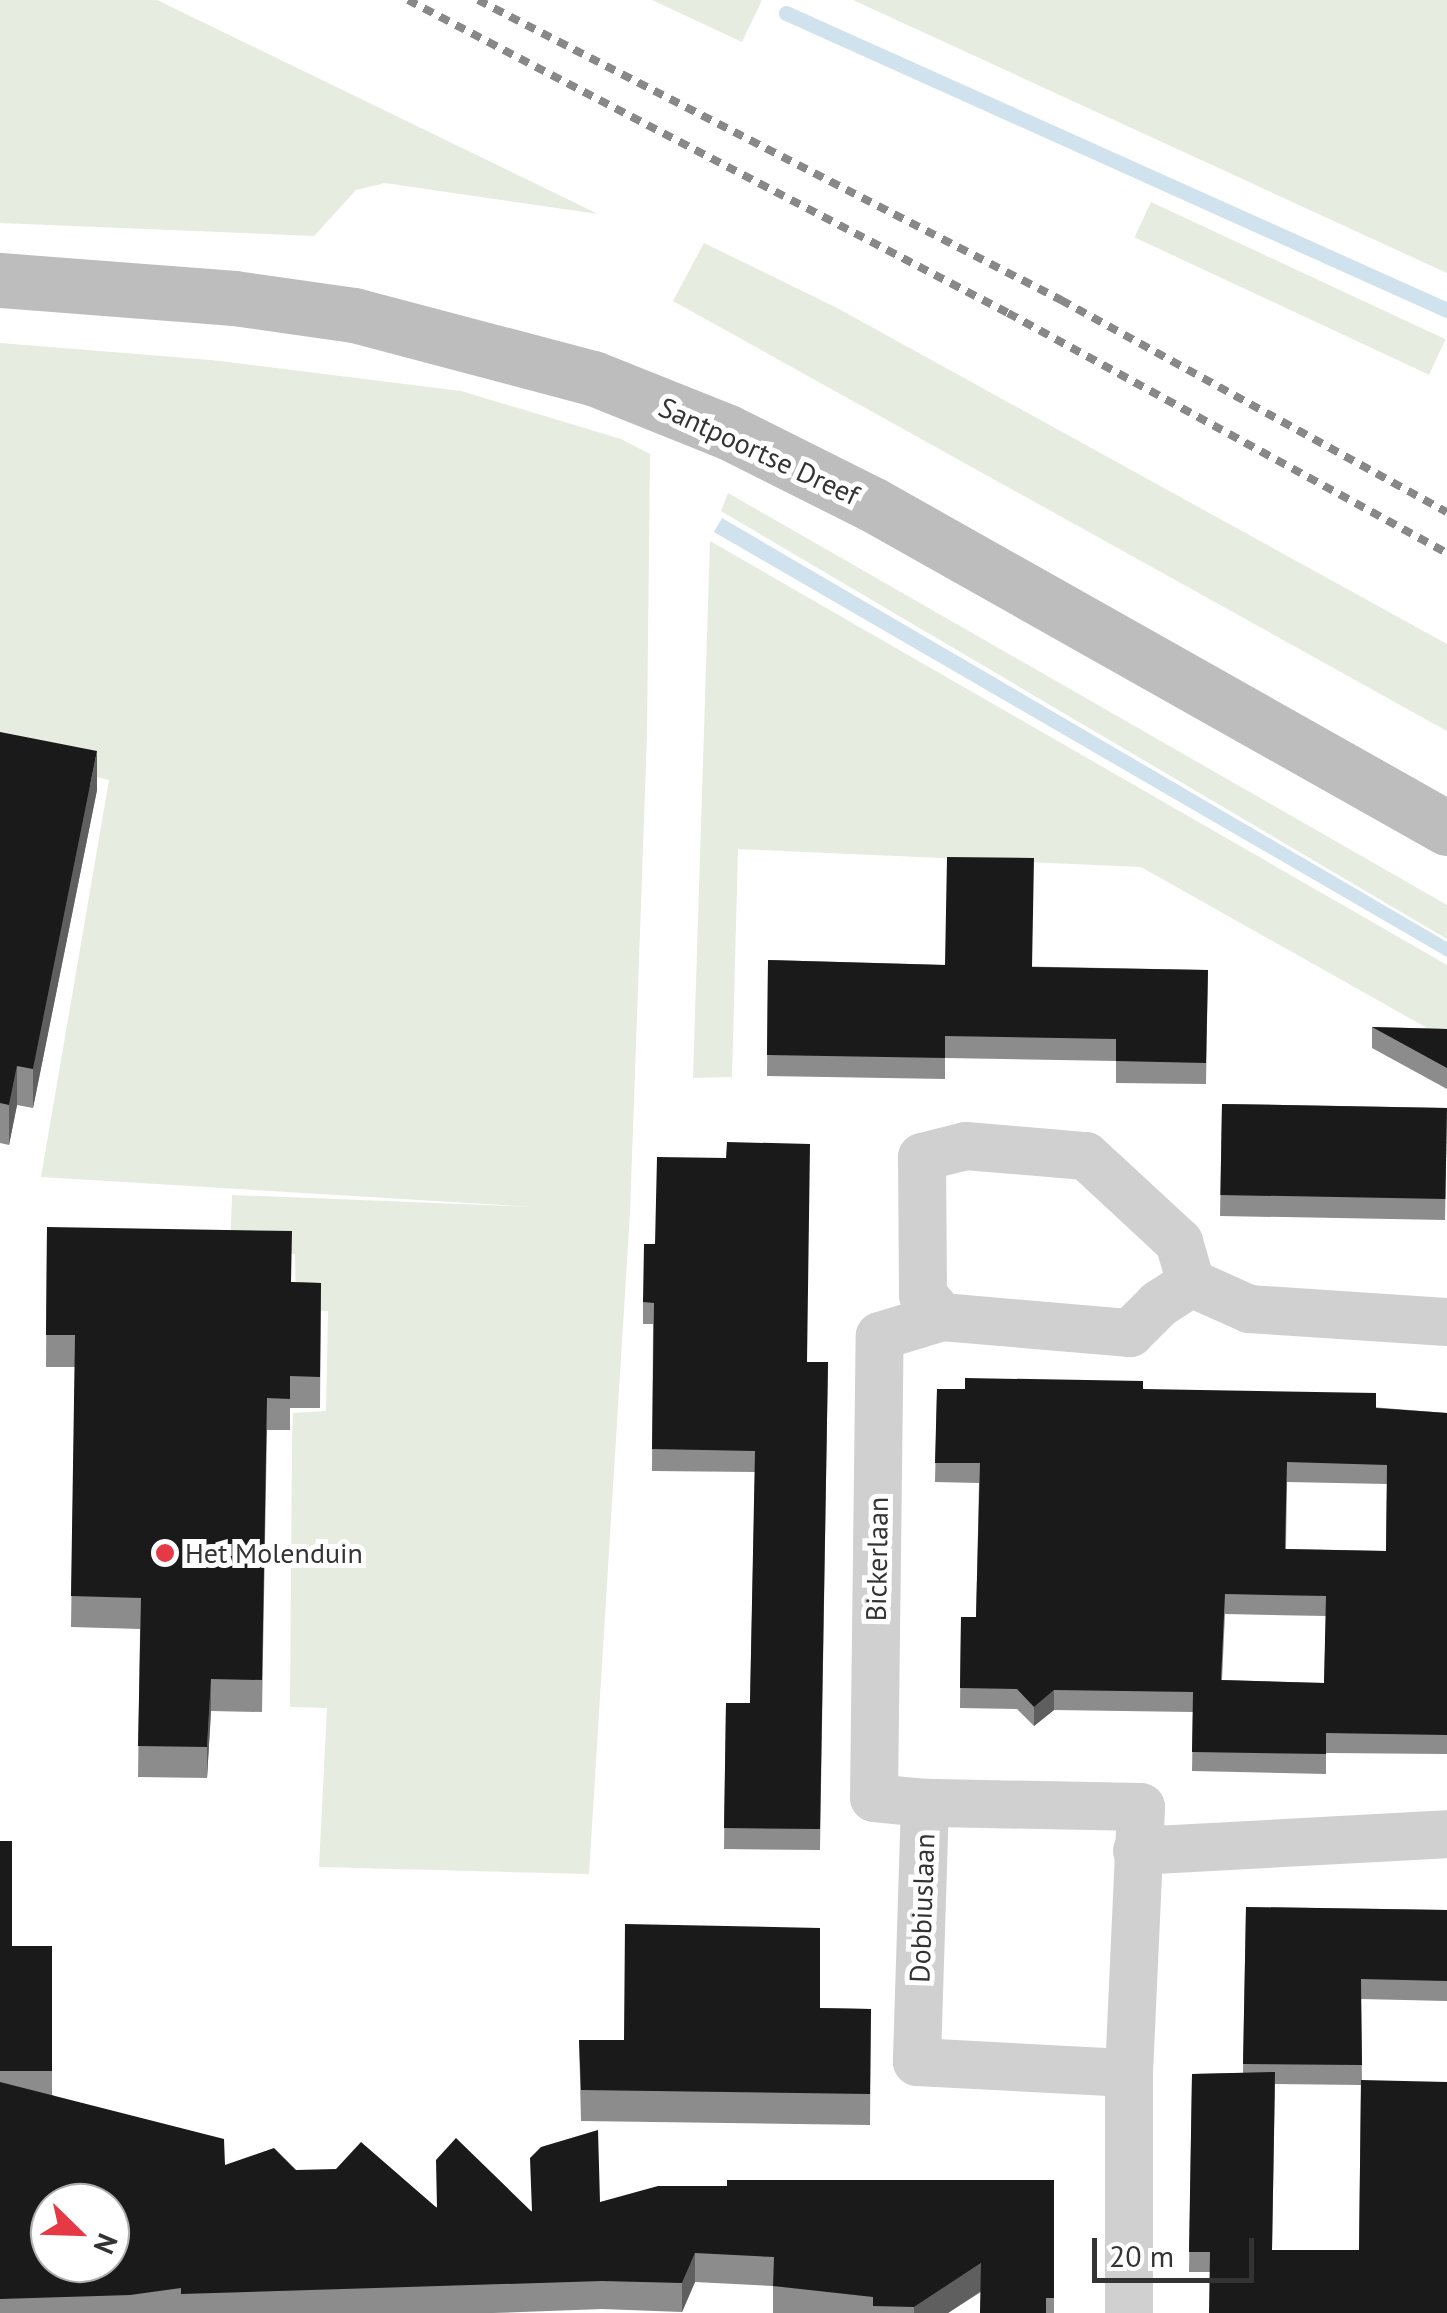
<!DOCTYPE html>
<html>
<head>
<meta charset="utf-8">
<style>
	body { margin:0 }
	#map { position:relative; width:1447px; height:2313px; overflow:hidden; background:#fff; font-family:"PT Sans",sans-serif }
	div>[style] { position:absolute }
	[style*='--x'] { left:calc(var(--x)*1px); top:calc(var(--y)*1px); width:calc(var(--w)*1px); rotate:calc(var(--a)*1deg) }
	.green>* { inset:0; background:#e6ecdf; transform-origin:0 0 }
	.water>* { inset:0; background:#cfe2ee }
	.stream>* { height:15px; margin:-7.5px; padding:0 7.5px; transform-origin:7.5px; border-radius:7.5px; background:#cfe2ee }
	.street>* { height:48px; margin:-24px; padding:0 24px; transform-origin:24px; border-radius:24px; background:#d0d0d0 }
	.secondary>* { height:55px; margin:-27.5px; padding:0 27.5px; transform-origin:27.5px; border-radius:27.5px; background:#bdbdbd }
	.rail>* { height:8px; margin-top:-4px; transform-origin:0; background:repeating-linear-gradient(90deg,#888 0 10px,transparent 0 18px) }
	.wall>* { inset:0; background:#8c8c8c; transform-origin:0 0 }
	.shaded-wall>* { inset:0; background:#5f5f5f }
	.building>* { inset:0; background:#1a1a1a; transform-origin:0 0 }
	.dots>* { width:28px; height:28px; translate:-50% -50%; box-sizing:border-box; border:5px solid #fff; border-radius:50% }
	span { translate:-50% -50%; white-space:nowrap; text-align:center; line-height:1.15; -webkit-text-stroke:10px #fff; paint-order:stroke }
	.street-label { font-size:28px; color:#333 }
	.poi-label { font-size:28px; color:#333 }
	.left { translate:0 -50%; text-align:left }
	.north { position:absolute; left:30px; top:2183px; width:100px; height:100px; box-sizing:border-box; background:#fff; border:2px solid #adadad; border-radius:50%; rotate:113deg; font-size:28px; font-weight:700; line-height:40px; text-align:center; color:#333 }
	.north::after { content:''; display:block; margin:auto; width:35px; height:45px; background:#e63946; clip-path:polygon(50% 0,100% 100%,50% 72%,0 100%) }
	.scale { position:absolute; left:1092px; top:2238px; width:162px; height:45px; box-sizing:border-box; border:5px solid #333; border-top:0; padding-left:12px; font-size:30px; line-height:35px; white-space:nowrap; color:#333; -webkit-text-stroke:8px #fff; paint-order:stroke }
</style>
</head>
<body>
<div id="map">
	<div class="green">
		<i style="clip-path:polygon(0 0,157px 0,598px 214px,385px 183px,356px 190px,314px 236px,0 223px)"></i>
		<i style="clip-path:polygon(652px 0,762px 0,742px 42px)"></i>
		<i style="clip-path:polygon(853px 0,1447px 0,1447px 273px)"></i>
		<i style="left:1151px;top:202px;width:325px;height:39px;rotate:25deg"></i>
		<i style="clip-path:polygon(704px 243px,839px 309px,1447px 644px,1447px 731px,673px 301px)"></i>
		<i style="clip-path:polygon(0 343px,211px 360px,461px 391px,621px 439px,650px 454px,647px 735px,630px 1213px,589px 1874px,319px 1867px,327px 1708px,290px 1707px,292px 1439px,293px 1413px,326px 1411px,328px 1311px,296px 1310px,295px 1254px,230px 1255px,232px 1195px,534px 1207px,41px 1177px,109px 780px,0 754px)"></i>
		<i style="clip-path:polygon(728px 493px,1447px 905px,1447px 939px,721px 511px)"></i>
		<i style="clip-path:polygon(710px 541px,1447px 965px,1447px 1034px,1436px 1033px,1141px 867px,738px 849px,732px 1077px,693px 1078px)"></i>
	</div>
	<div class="water">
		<i style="clip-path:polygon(722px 518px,1447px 942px,1447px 957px,714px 532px)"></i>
	</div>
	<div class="stream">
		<i style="--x:786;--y:13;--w:725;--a:24.2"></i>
	</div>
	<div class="street">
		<i style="--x:942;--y:1317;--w:29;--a:-131"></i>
		<i style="--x:923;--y:1295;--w:138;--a:-90.4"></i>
		<i style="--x:922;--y:1157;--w:45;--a:-14"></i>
		<i style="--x:966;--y:1146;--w:120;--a:4.8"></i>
		<i style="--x:1086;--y:1156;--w:127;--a:42.8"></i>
		<i style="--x:1179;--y:1242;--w:43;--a:73.7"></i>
		<i style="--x:1191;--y:1283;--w:64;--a:24.1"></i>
		<i style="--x:1249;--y:1309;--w:198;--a:3.8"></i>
		<i style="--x:925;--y:1803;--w:51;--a:-174.4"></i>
		<i style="--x:874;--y:1798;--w:462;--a:-89.3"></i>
		<i style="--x:880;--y:1336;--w:65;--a:-17"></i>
		<i style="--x:942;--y:1317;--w:189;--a:4.9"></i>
		<i style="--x:1130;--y:1333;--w:41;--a:-45"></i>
		<i style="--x:1159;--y:1304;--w:38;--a:-33"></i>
		<i style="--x:1137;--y:1851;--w:310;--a:-3.1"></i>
		<i style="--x:1129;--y:2313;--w:240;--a:-90"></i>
		<i style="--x:1129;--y:2073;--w:266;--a:-87.4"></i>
		<i style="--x:1141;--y:1807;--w:216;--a:-178.9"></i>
		<i style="--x:925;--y:1803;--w:259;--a:91.8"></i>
		<i style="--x:917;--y:2062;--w:212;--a:3"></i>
	</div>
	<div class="secondary">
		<i style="--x:0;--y:280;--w:235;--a:4.4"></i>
		<i style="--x:234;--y:298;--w:121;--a:8.1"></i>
		<i style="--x:354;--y:315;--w:247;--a:14.8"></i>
		<i style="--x:593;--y:378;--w:145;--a:21.8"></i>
		<i style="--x:728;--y:432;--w:161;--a:26.6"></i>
		<i style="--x:872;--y:504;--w:660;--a:29.4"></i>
	</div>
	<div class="rail">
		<i style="--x:408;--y:0;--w:677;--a:27.55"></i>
		<i style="--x:1008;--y:313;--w:500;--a:28.67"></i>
		<i style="--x:478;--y:0;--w:656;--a:27.23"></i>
		<i style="--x:1061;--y:300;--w:440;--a:28.8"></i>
	</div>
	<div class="wall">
		<i style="clip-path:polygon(0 732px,97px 790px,33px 1108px,17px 1105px,9px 1145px,0 1143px)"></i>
		<i style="clip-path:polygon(768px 960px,945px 965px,1208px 970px,1206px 1084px,1116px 1083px,1116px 1061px,945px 1058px,945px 1079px,767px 1076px)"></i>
		<i style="clip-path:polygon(1372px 1027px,1447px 1029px,1447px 1089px,1372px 1048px)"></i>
		<i style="left:1222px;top:1104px;width:225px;height:112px;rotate:1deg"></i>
		<i style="clip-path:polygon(47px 1227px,292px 1282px,321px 1283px,320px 1408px,290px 1408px,290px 1430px,267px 1430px,262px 1712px,211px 1711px,207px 1778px,138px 1777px,140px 1629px,71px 1627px,75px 1367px,46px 1367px)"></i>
		<i style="clip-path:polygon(655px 1244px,807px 1362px,828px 1362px,820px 1850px,724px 1849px,726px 1703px,750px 1703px,755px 1472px,652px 1471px,653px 1324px,643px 1324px,643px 1302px)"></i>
		<i style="clip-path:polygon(evenodd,937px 1389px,1143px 1389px,1447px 1413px,1447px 1754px,1326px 1753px,1326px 1774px,1192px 1771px,1193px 1712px,1054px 1710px,1034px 1726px,1017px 1709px,960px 1708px,961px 1617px,976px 1617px,979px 1483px,935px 1482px,937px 1389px,1287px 1482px,1387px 1484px,1386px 1551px,1286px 1549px,1287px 1482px,937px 1389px,1225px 1614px,1326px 1616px,1324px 1683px,1222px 1680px,1225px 1614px)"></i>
		<i style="clip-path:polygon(0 1841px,12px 1946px,52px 1946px,52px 2095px,225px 2165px,296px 2170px,436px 2207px,531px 2211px,727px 2186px,1054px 2180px,1054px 2313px,980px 2313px,981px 2292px,948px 2313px,773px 2313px,773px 2286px,695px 2282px,682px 2312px,602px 2309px,493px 2313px,0 2313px)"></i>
		<i style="clip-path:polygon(evenodd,1246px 1907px,1447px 1910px,1447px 2001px,1361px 1999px,1362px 2080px,1447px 2313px,1210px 2272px,1189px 2272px,1192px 2074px,1243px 2073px,1246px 1907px,1275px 2084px,1361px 2085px,1359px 2250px,1272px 2250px,1275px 2084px)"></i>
		<i style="clip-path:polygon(820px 2008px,871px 2009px,870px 2125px,581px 2121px,579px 2040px,624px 2040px)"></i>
	</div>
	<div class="shaded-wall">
		<i style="clip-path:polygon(97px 751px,97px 790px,33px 1108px,33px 1069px)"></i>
		<i style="clip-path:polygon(17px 1066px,17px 1105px,9px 1145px,9px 1105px)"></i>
		<i style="clip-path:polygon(211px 1679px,211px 1711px,207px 1778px,207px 1747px)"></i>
		<i style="clip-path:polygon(1054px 1690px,1054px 1710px,1034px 1726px,1034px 1707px)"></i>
		<i style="clip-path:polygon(695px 2253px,695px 2282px,682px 2312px,682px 2283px)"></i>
		<i style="clip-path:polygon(981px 2263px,981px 2291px,948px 2313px,914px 2313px,914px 2307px)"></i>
	</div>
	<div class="building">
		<i style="clip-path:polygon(0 732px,97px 751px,33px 1069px,17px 1066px,9px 1105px,0 1103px)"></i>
		<i style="clip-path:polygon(947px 857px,1034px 858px,1032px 967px,1208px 970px,1206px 1063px,1116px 1061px,1116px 1039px,945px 1036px,945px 1058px,767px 1055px,768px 960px,945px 965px)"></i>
		<i style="clip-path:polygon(1372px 1027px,1447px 1029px,1447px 1068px)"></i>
		<i style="left:1222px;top:1104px;width:225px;height:91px;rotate:1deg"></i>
		<i style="clip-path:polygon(727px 1142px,810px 1144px,807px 1362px,828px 1362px,820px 1829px,724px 1828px,726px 1703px,750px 1703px,755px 1451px,652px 1449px,654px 1303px,643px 1302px,644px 1244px,655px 1244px,657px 1157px,726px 1158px)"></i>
		<i style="clip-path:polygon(47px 1227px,292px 1231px,291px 1282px,321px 1283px,320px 1377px,290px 1376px,290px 1399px,267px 1398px,262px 1680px,211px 1679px,207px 1747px,138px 1746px,141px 1598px,71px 1596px,75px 1335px,46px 1335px)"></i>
		<i style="clip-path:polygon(evenodd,965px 1378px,1143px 1381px,1143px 1389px,1376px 1393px,1376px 1408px,1447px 1413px,1447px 1735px,1326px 1733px,1326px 1754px,1192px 1752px,1193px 1692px,1054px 1690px,1034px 1707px,1017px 1689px,960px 1688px,961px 1617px,976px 1617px,980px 1463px,935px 1463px,937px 1389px,965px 1389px,965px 1378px,1287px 1462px,1387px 1465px,1386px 1551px,1285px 1549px,1287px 1462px,965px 1378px,1225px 1594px,1326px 1596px,1324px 1683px,1221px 1680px,1225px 1594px)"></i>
		<i style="clip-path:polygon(0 1841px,12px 1841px,12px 1946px,52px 1946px,52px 2071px,0 2071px)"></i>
		<i style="clip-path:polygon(1246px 1907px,1447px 1910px,1447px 1981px,1361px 1979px,1362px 2065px,1243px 2064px)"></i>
		<i style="clip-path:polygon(625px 1924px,820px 1928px,820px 2008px,871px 2009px,870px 2094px,581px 2090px,579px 2040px,624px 2040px)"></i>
		<i style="clip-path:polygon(1275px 2072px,1272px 2250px,1359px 2250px,1361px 2080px,1447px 2082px,1447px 2313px,1209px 2313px,1210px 2252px,1189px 2252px,1192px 2074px)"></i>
		<i style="clip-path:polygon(evenodd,0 2082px,224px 2139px,225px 2165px,274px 2148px,296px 2170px,336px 2169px,361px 2142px,437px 2208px,436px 2160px,456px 2138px,532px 2212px,530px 2158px,541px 2147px,598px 2130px,600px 2202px,658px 2186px,727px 2186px,727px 2180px,1054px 2180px,1054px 2298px,1046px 2298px,1046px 2313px,980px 2313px,981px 2263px,914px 2307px,873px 2306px,873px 2297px,773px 2286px,774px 2257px,695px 2253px,682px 2283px,602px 2281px,181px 2294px,181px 2288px,130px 2295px,0 2299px,0 2082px,50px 2203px,110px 2203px,110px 2263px,50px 2263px,50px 2203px)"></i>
	</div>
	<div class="dots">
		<i style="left:165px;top:1553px;background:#e63946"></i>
	</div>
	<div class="street-label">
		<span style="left:759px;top:451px;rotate:25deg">Santpoortse Dreef</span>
		<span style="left:877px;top:1559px;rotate:-89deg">Bickerlaan</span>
		<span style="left:922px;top:1908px;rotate:-88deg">Dobbiuslaan</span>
	</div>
	<div class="poi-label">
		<span class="left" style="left:185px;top:1553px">Het Molenduin</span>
	</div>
	<div class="north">N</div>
	<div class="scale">20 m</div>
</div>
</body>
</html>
